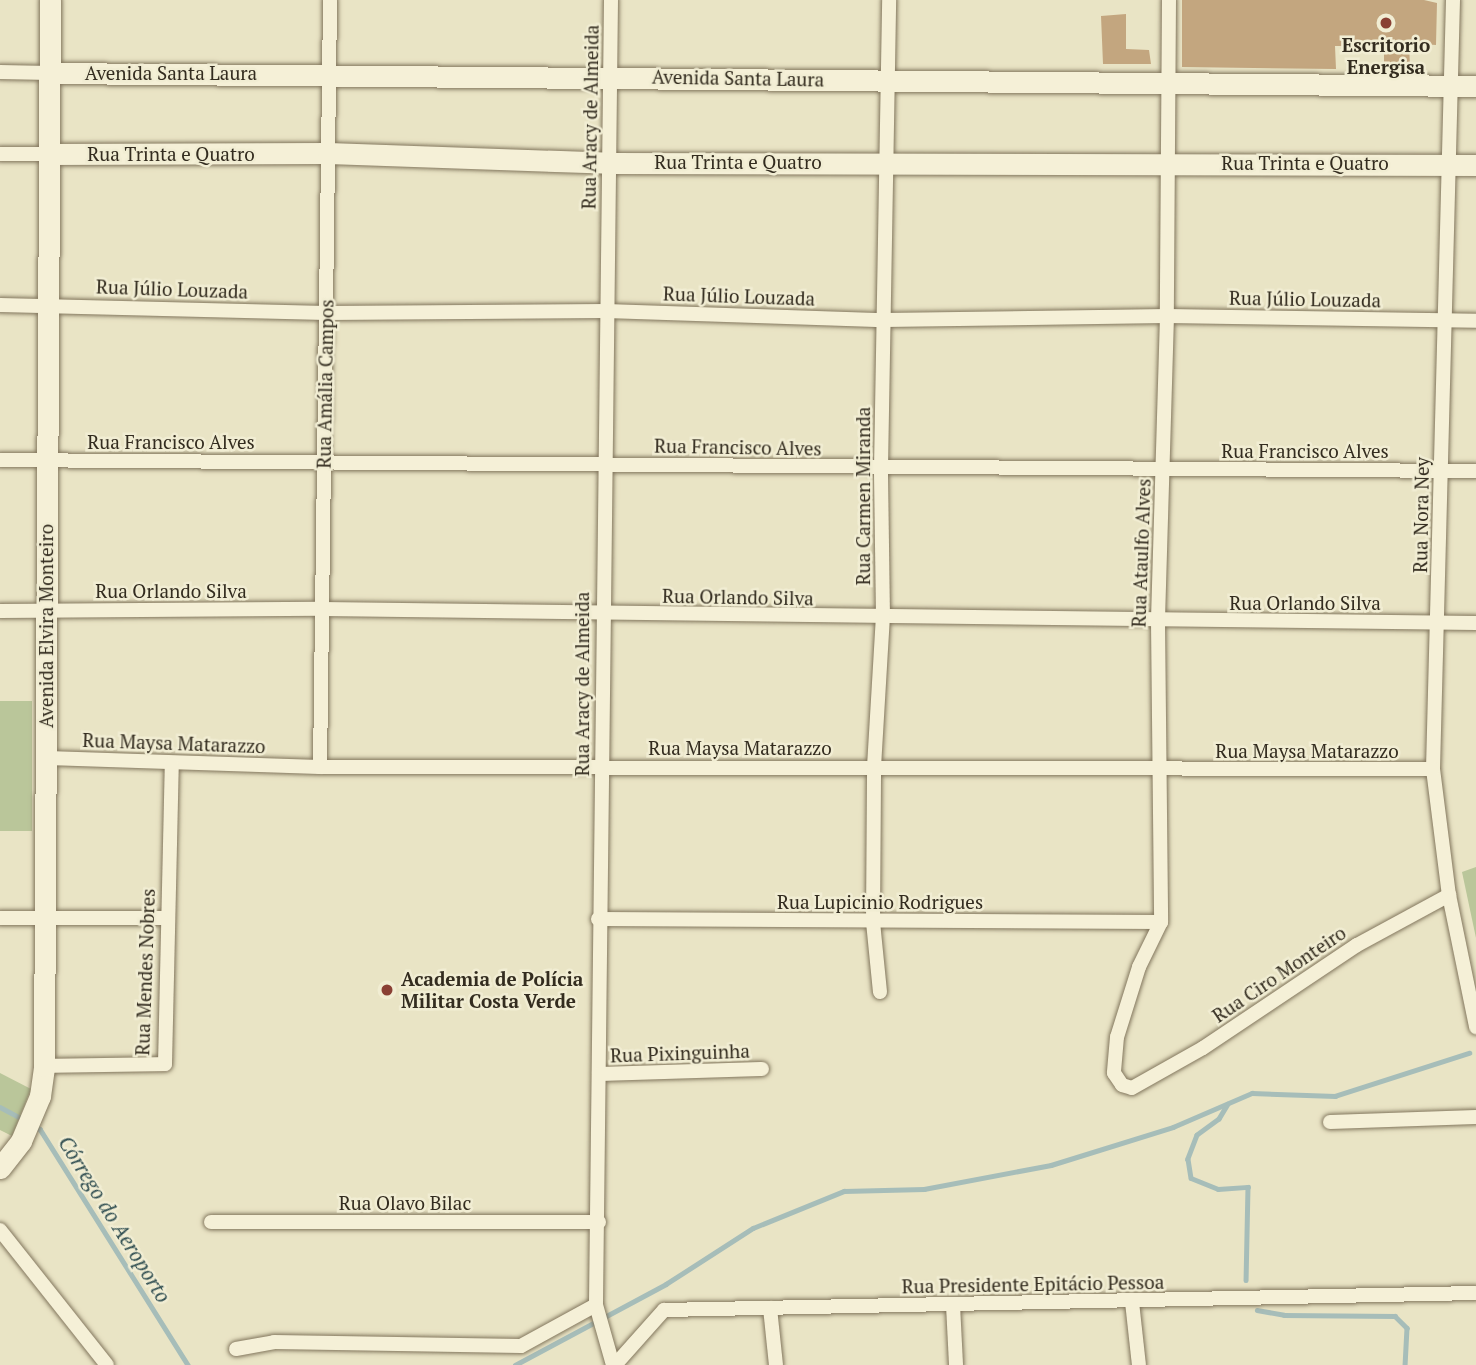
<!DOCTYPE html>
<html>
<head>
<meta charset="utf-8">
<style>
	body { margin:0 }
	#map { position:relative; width:1476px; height:1365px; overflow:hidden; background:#e9e4c5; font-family:"PT Serif",serif }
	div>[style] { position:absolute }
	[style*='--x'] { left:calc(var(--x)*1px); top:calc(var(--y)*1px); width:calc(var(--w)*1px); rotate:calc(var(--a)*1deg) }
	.green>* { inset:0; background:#bac69a; transform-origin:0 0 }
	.stream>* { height:4.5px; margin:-2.25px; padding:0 2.25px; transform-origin:2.25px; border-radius:2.25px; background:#a6bdb9 }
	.building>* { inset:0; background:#c3a67f }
	.roads { filter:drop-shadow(0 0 2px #82765d) drop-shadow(0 0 2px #82765d) }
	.street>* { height:14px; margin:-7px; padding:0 7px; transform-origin:7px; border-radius:7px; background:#f5f0d7 }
	.secondary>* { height:21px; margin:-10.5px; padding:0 10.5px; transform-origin:10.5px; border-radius:10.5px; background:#f5f0d7 }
	.dots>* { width:19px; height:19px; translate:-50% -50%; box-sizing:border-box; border:4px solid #f1edd3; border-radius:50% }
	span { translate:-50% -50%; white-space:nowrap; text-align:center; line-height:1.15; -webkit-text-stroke:5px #f1edd3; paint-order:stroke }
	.poi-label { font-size:19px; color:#332c1f; font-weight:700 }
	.left { translate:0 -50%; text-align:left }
	.street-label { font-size:19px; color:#332c1f }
	.water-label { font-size:21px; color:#304e51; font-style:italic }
</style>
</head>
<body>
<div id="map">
	<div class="green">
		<i style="left:0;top:701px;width:32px;height:130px"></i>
		<i style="clip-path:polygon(1476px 867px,1476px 938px,1462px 872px)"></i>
		<i style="clip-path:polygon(0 1073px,31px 1089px,12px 1136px,0 1130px)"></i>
	</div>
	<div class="stream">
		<i style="--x:1228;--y:1104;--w:17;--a:121"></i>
		<i style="--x:1219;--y:1119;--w:27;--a:144"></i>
		<i style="--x:1197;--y:1135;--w:26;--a:111"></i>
		<i style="--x:1188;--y:1159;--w:19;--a:81"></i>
		<i style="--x:1191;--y:1178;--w:29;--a:22"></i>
		<i style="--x:1218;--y:1189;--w:30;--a:-4"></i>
		<i style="--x:1248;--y:1187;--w:93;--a:91.2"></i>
		<i style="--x:0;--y:1107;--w:26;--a:28"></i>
		<i style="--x:33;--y:1125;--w:8;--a:30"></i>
		<i style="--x:40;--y:1129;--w:279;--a:57.9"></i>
		<i style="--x:1257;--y:1310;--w:27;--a:10"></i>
		<i style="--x:1284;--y:1315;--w:111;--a:0.5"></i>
		<i style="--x:1395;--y:1316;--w:17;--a:45"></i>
		<i style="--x:1407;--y:1328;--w:37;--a:93"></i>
		<i style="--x:515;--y:1365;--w:171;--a:-28.2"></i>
		<i style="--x:666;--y:1284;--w:103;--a:-32.8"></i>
		<i style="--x:753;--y:1228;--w:98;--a:-22.1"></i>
		<i style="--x:844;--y:1191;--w:80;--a:-1.4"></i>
		<i style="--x:924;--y:1189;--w:129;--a:-10.7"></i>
		<i style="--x:1051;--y:1165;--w:128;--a:-17.3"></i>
		<i style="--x:1173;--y:1127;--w:86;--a:-23.3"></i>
		<i style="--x:1252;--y:1093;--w:83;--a:2.1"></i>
		<i style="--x:1335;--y:1096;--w:141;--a:-17.8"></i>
	</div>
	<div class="building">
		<i style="clip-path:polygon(1182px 0,1424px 0,1437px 3px,1436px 45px,1409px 43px,1410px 67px,1384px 67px,1384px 46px,1335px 46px,1336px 69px,1182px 67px)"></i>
		<i style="clip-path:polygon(1126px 14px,1126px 49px,1149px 50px,1151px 64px,1103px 64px,1101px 16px)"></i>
	</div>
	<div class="roads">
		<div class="street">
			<i style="--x:611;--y:0;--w:1305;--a:90.66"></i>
			<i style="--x:596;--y:1305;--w:62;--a:74.2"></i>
			<i style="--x:1169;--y:0;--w:316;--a:90.4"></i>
			<i style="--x:1167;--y:316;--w:306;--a:91.7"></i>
			<i style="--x:1158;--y:622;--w:300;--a:89.4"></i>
			<i style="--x:1161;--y:922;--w:50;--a:116.1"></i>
			<i style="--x:1139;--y:967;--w:73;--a:107.4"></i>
			<i style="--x:1117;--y:1037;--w:36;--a:95"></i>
			<i style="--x:1114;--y:1073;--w:14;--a:56"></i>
			<i style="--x:1122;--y:1085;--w:10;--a:17"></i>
			<i style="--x:1132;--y:1088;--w:81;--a:-29.4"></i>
			<i style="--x:1203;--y:1048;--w:185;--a:-33.8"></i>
			<i style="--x:1357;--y:945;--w:105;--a:-28.5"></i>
			<i style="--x:1453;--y:0;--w:769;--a:91.49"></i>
			<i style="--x:1433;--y:769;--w:127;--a:82.8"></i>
			<i style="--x:1449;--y:895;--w:135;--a:78.4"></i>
			<i style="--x:0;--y:72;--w:50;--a:1.1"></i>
			<i style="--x:0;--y:154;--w:48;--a:0"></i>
			<i style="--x:0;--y:305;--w:326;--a:1.4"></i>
			<i style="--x:326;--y:313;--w:280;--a:-0.4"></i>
			<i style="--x:606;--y:311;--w:278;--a:1.9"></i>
			<i style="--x:884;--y:320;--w:283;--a:-0.8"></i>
			<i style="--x:1167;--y:316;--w:309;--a:0.9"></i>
			<i style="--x:0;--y:460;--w:1476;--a:0.43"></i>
			<i style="--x:0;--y:611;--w:322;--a:-0.4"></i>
			<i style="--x:322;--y:609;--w:1154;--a:0.7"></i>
			<i style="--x:47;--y:758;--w:273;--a:1.9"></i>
			<i style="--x:320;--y:767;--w:1113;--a:0.1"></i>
			<i style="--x:320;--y:767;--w:767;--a:-89.25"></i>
			<i style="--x:0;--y:918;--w:166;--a:0"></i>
			<i style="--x:598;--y:919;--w:563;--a:0.31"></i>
			<i style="--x:880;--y:992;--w:70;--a:-95.7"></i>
			<i style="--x:873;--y:922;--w:155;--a:-89.6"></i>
			<i style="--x:874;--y:767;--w:150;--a:-86.6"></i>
			<i style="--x:883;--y:617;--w:149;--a:-90.8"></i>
			<i style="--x:881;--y:468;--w:468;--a:-89"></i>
			<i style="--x:44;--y:1066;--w:121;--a:-0.9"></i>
			<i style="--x:165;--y:1064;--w:300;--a:-88.7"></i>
			<i style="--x:599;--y:1074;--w:163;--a:-1.8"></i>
			<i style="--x:1330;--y:1122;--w:146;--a:-2"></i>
			<i style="--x:211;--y:1222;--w:388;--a:0"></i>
			<i style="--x:0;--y:1230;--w:172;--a:51.6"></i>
			<i style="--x:1132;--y:1302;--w:63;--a:83.7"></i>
			<i style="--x:953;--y:1305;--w:60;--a:87.1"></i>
			<i style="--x:770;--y:1308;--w:57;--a:84"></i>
			<i style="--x:236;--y:1349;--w:39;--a:-10"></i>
			<i style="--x:274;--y:1342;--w:247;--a:0.9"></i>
			<i style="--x:521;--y:1346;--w:85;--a:-28.7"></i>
			<i style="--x:615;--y:1365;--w:74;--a:-48.3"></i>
			<i style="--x:664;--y:1310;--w:812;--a:-1.2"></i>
		</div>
		<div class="secondary">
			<i style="--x:50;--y:73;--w:1426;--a:0.52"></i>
			<i style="--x:48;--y:154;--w:280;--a:-0.2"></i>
			<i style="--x:328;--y:153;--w:282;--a:2"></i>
			<i style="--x:610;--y:163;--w:866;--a:0.13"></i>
			<i style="--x:0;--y:1168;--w:34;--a:-52"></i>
			<i style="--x:21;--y:1141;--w:49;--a:-67.1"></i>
			<i style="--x:40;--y:1096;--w:30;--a:-82"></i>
			<i style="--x:44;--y:1066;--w:1066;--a:-89.68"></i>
		</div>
	</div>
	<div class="dots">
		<i style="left:1386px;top:23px;background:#8a4034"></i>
		<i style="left:387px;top:990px;background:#8a4034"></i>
	</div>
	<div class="poi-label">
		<span style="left:1386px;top:56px">Escritorio<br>Energisa</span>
		<span class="left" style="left:401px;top:990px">Academia de Polícia<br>Militar Costa Verde</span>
	</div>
	<div class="street-label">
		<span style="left:171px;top:73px">Avenida Santa Laura</span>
		<span style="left:738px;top:78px;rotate:1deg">Avenida Santa Laura</span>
		<span style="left:590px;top:117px;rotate:-89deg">Rua Aracy de Almeida</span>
		<span style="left:171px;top:154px">Rua Trinta e Quatro</span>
		<span style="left:738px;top:162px">Rua Trinta e Quatro</span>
		<span style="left:1305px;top:163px">Rua Trinta e Quatro</span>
		<span style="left:172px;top:289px;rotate:2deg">Rua Júlio Louzada</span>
		<span style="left:739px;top:296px;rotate:2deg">Rua Júlio Louzada</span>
		<span style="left:1305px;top:299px;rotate:1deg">Rua Júlio Louzada</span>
		<span style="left:325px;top:384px;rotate:-89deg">Rua Amália Campos</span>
		<span style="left:171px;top:442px">Rua Francisco Alves</span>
		<span style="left:738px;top:447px;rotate:1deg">Rua Francisco Alves</span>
		<span style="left:1305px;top:451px">Rua Francisco Alves</span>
		<span style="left:863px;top:496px;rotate:-90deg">Rua Carmen Miranda</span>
		<span style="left:1421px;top:515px;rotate:-89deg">Rua Nora Ney</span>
		<span style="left:1141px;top:553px;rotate:-88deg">Rua Ataulfo Alves</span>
		<span style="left:171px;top:591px">Rua Orlando Silva</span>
		<span style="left:738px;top:597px;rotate:1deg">Rua Orlando Silva</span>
		<span style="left:1305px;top:603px">Rua Orlando Silva</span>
		<span style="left:46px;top:626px;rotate:-90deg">Avenida Elvira Monteiro</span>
		<span style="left:582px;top:684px;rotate:-90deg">Rua Aracy de Almeida</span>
		<span style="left:174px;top:743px;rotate:2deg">Rua Maysa Matarazzo</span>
		<span style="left:740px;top:748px">Rua Maysa Matarazzo</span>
		<span style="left:1307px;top:751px">Rua Maysa Matarazzo</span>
		<span style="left:880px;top:902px">Rua Lupicinio Rodrigues</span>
		<span style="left:145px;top:972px;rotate:-88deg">Rua Mendes Nobres</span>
		<span style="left:1279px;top:974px;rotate:-34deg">Rua Ciro Monteiro</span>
		<span style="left:680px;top:1053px;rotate:-2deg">Rua Pixinguinha</span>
		<span style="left:405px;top:1203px">Rua Olavo Bilac</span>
		<span style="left:1033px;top:1284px;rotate:-1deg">Rua Presidente Epitácio Pessoa</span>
	</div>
	<div class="water-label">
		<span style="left:115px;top:1219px;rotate:58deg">Córrego do Aeroporto</span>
	</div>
</div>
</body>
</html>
